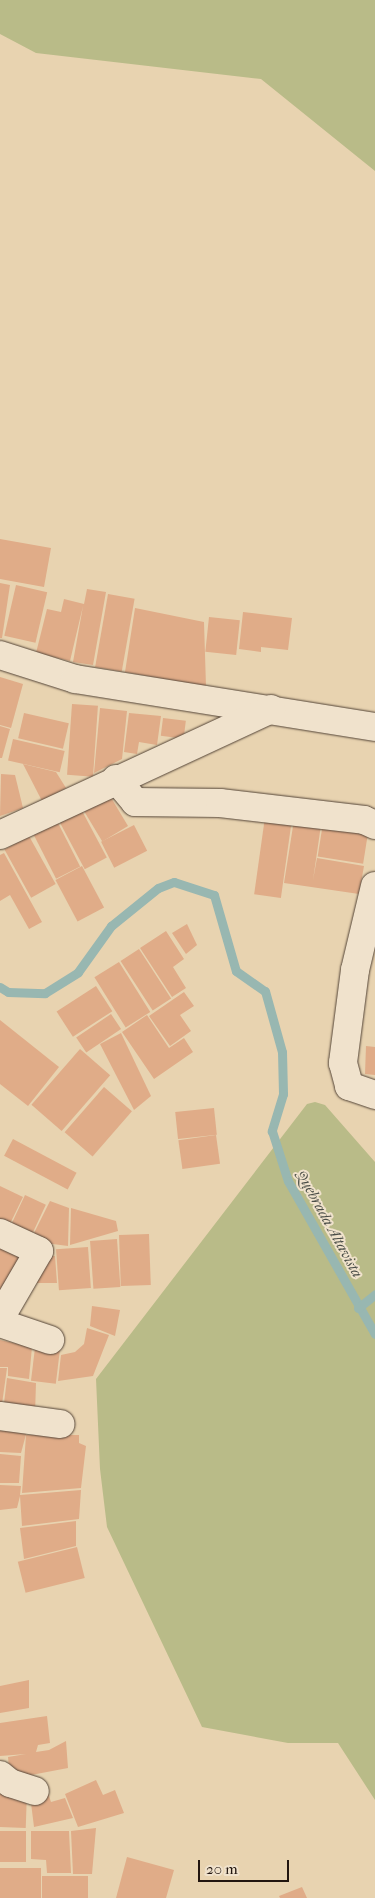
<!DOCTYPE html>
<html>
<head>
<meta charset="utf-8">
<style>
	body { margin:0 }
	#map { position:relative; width:375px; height:1898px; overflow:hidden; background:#e8d3b0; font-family:"IM FELL French Canon",serif }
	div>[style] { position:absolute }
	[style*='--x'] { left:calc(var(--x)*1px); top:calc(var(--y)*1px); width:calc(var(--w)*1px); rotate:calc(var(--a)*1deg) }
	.green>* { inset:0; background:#b9bb88 }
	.stream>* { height:9px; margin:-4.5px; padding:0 4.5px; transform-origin:4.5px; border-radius:4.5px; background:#98b7b1 }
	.building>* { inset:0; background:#e0ac88; transform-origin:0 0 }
	.roads { filter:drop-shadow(0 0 1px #534437) drop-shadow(0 0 1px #534437) }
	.minor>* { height:28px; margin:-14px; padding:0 14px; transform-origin:14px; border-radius:14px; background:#f0e2cc }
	span { translate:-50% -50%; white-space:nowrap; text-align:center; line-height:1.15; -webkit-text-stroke:4px #f0e2cc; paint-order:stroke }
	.water-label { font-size:15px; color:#4b4e48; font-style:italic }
	.scale { position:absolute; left:198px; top:1860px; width:91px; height:22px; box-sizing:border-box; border:2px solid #21150f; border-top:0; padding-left:6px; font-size:15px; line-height:18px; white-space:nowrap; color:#21150f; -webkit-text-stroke:4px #f0e2cc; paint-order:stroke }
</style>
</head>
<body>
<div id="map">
	<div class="green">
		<i style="clip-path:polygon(0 0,375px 0,375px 171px,261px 79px,36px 53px,0 34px)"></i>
		<i style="clip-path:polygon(315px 1102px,325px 1105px,375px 1162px,375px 1800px,338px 1743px,288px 1743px,202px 1727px,107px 1527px,100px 1469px,96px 1379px,307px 1104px)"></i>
	</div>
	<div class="stream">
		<i style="--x:0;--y:987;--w:9;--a:32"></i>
		<i style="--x:8;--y:992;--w:37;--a:2"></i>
		<i style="--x:45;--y:993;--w:39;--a:-32"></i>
		<i style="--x:78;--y:972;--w:57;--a:-54.3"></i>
		<i style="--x:111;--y:926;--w:60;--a:-39"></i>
		<i style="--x:158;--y:888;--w:17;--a:-21"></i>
		<i style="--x:174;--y:882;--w:42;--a:18"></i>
		<i style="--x:214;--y:895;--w:79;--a:73.9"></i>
		<i style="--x:236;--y:971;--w:35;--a:35"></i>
		<i style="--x:265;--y:991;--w:63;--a:74.4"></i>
		<i style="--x:282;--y:1052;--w:42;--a:88.6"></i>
		<i style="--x:283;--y:1094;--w:39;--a:107"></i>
		<i style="--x:272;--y:1131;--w:52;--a:72.3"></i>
		<i style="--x:288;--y:1181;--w:176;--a:60.4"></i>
		<i style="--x:358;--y:1308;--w:22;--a:-39"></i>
	</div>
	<div class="building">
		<i style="clip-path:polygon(0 539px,51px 548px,44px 587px,0 579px)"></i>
		<i style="clip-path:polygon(0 583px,10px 585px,2px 638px,0 638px)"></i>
		<i style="left:16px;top:585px;width:32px;height:52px;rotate:13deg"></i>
		<i style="clip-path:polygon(87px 589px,106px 592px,93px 665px,73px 662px,83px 606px,70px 661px,36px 653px,47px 609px,61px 612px,64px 599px,84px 604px)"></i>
		<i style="left:108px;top:594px;width:27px;height:74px;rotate:10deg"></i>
		<i style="clip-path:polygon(135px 608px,204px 622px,206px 687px,125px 672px)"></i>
		<i style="clip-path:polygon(243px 612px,292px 618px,288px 650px,261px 647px,261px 652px,239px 649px)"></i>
		<i style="left:209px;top:617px;width:31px;height:35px;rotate:6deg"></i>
		<i style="clip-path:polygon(0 677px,23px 684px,11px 728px,0 725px)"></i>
		<i style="left:72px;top:704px;width:26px;height:71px;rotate:4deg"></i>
		<i style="clip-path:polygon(100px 708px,127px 711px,122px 759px,94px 773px)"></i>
		<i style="left:24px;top:713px;width:46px;height:26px;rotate:13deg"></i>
		<i style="clip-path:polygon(129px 713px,161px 716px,157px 745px,139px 742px,137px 754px,124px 752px)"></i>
		<i style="left:163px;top:718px;width:23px;height:18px;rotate:7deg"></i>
		<i style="clip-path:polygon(0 726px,10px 729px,2px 758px,0 758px)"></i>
		<i style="left:13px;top:739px;width:53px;height:22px;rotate:13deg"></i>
		<i style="clip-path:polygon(23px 764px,56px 772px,66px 788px,42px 801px)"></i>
		<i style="clip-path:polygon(1px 774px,15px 775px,23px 808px,0 816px)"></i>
		<i style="left:110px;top:796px;width:35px;height:30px;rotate:59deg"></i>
		<i style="left:81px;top:809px;width:55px;height:25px;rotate:62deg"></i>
		<i style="left:265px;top:817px;width:27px;height:78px;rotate:8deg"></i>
		<i style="clip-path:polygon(294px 820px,321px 825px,313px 880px,317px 858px,364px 866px,359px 894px,284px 883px)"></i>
		<i style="left:57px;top:821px;width:51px;height:27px;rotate:63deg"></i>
		<i style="left:323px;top:823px;width:46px;height:34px;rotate:9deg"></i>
		<i style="left:134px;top:825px;width:29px;height:37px;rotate:63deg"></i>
		<i style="left:29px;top:836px;width:55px;height:28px;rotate:61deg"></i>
		<i style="clip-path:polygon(4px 853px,42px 922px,29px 929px,10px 895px,0 901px,0 855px)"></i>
		<i style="left:82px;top:866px;width:47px;height:30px;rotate:62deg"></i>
		<i style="clip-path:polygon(187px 924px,197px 945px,186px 954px,172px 933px)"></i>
		<i style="clip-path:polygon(166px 931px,184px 959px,173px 967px,186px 988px,172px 997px,140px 948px)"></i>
		<i style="left:139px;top:949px;width:59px;height:22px;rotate:57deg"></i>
		<i style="left:119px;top:962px;width:59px;height:29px;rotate:58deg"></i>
		<i style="left:96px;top:986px;width:30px;height:47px;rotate:57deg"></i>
		<i style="clip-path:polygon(184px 992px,194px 1006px,180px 1015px,191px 1031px,170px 1046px,149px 1016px)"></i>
		<i style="left:111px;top:1014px;width:18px;height:42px;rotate:56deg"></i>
		<i style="clip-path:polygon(147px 1015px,169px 1048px,184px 1038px,193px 1052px,154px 1079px,122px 1032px)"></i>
		<i style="clip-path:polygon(0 1020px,59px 1067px,28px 1106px,0 1084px)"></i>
		<i style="clip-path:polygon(121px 1033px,151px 1096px,134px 1110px,100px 1044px)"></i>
		<i style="clip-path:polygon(366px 1046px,375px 1047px,375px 1075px,365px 1074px)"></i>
		<i style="left:80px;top:1049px;width:40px;height:74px;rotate:41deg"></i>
		<i style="left:104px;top:1087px;width:37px;height:60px;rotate:41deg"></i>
		<i style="left:214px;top:1108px;width:27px;height:39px;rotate:84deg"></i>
		<i style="left:216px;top:1135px;width:29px;height:38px;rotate:82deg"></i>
		<i style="left:13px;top:1139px;width:72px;height:19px;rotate:28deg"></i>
		<i style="clip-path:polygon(0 1186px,23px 1197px,7px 1230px,0 1227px)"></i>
		<i style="left:25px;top:1195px;width:23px;height:39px;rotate:25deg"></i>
		<i style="clip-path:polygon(50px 1201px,69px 1208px,68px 1246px,30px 1241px)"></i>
		<i style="clip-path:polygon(71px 1208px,116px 1221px,118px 1231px,70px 1245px)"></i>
		<i style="left:149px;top:1234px;width:51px;height:30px;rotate:88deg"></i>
		<i style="left:117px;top:1239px;width:48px;height:27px;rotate:86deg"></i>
		<i style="clip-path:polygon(0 1242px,35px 1254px,0 1306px)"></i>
		<i style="left:88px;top:1247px;width:41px;height:32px;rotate:86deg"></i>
		<i style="clip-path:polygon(55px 1256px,57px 1283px,33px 1283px,36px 1258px)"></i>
		<i style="clip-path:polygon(92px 1306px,120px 1310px,115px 1336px,90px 1326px)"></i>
		<i style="clip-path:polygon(87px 1328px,109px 1335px,93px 1376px,58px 1381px,61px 1355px,75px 1352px,84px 1344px)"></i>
		<i style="clip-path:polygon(0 1340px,32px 1347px,29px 1379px,8px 1376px,8px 1367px,0 1367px)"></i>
		<i style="left:35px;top:1348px;width:25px;height:33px;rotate:7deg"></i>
		<i style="clip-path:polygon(0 1368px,7px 1368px,1px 1411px,0 1410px)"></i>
		<i style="clip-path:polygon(7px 1378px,36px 1383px,35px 1414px,3px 1412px)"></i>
		<i style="clip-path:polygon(0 1423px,28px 1427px,21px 1453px,0 1452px)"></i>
		<i style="clip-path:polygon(26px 1435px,79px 1435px,79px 1443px,86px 1446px,81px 1488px,22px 1493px)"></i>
		<i style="clip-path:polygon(0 1454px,21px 1456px,19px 1483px,0 1483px)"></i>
		<i style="clip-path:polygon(0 1485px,21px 1486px,20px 1495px,81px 1490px,79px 1519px,22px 1526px,20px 1496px,17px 1508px,0 1510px)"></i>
		<i style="clip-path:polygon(76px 1521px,76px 1546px,24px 1559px,20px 1528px)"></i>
		<i style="left:77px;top:1547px;width:32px;height:61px;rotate:76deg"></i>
		<i style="clip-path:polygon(29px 1680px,29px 1708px,0 1713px,0 1686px)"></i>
		<i style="clip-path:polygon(47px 1716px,50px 1743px,38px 1745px,36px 1752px,49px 1750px,66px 1741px,68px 1768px,10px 1779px,8px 1757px,26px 1754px,0 1756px,0 1723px)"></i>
		<i style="clip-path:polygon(96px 1780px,103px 1795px,115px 1790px,124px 1813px,78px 1827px,65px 1794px)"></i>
		<i style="left:0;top:1791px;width:27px;height:36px;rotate:2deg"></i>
		<i style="clip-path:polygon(48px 1793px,51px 1802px,65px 1798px,73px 1818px,34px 1827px,30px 1795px)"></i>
		<i style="clip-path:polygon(96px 1828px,92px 1874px,73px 1874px,71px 1831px)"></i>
		<i style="left:0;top:1831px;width:26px;height:31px"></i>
		<i style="clip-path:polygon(31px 1831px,69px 1831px,71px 1873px,47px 1873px,46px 1860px,31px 1859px)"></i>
		<i style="clip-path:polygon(127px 1857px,174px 1870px,166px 1898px,116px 1898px)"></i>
		<i style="left:0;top:1868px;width:41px;height:30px"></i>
		<i style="left:42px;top:1876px;width:46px;height:22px"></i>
		<i style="clip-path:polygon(302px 1887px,307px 1898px,280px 1898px,279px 1896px)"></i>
	</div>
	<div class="roads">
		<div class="minor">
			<i style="--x:0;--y:655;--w:79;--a:17.7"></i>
			<i style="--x:75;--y:679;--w:304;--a:9.1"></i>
			<i style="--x:116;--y:779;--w:30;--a:50"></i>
			<i style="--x:135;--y:802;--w:85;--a:0.7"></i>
			<i style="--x:220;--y:803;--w:145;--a:6.7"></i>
			<i style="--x:364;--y:820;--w:12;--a:24"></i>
			<i style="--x:0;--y:835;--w:299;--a:-24.9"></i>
			<i style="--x:375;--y:886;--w:86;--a:103.4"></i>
			<i style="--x:355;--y:970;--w:94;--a:97.4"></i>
			<i style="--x:343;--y:1063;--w:24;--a:75"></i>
			<i style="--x:349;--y:1086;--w:28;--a:19"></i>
			<i style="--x:0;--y:1233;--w:43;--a:24.8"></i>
			<i style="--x:39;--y:1251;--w:78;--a:120.2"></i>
			<i style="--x:0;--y:1323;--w:53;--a:18.8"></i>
			<i style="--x:0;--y:1416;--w:61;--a:7.6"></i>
			<i style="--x:0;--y:1775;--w:13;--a:39"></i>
			<i style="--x:10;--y:1783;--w:26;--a:18"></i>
		</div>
	</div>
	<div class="water-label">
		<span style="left:329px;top:1224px;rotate:61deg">Quebrada Altavista</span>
	</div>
	<div class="scale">20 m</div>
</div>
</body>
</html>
